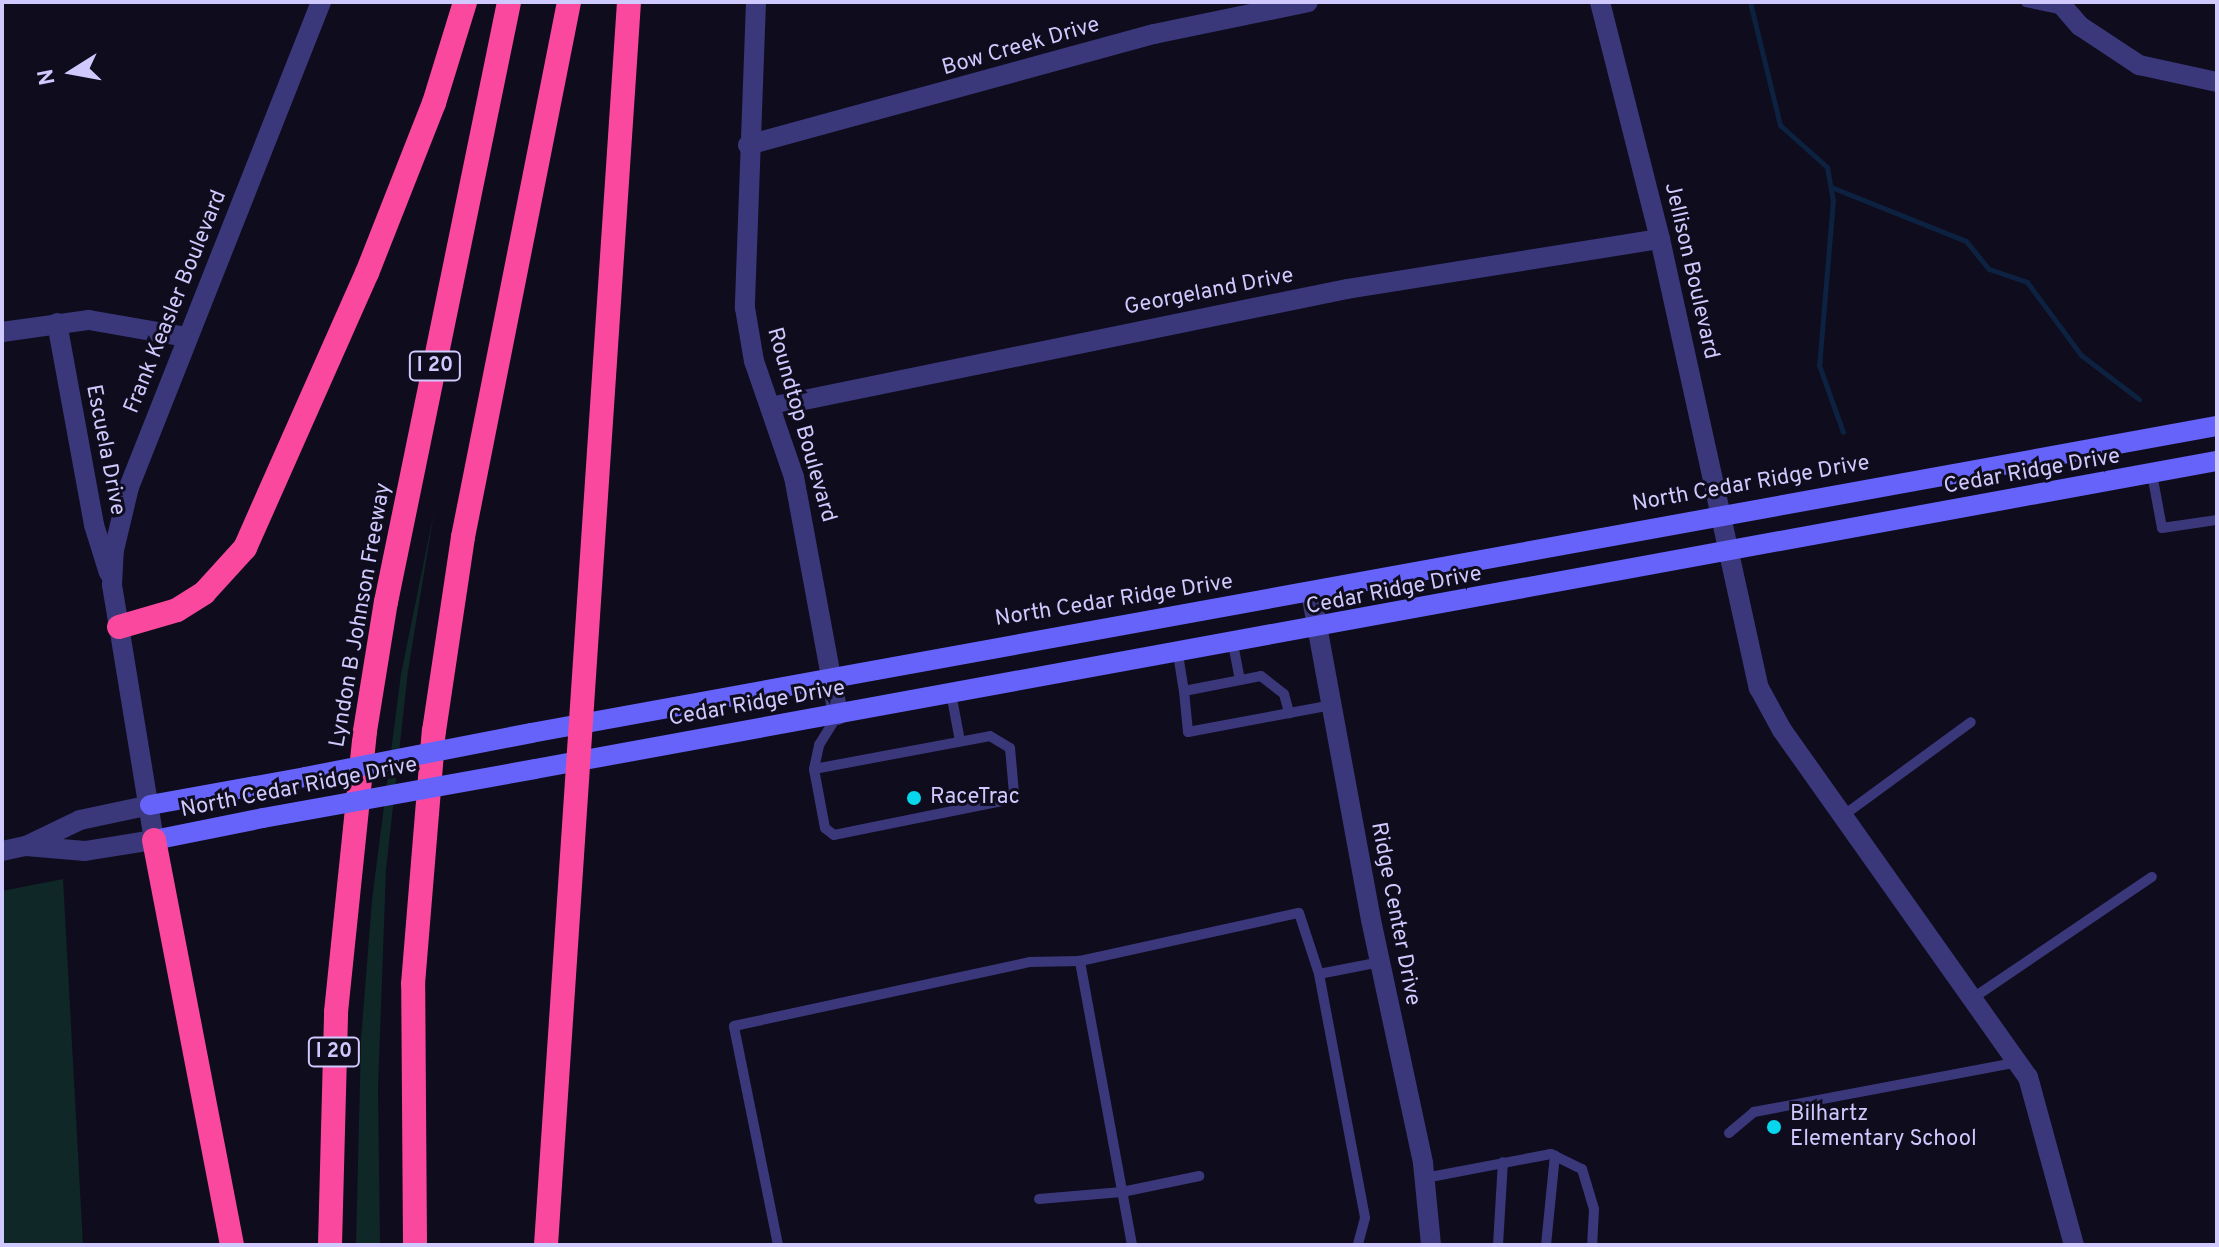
<!DOCTYPE html>
<html>
<head>
<meta charset="utf-8">
<style>
	body { margin:0 }
	#map { position:relative; width:2219px; height:1247px; overflow:hidden; background:#0f0c1d; font-family:Overpass,sans-serif }
	div>[style] { position:absolute }
	[style*='--x'] { left:calc(var(--x)*1px); top:calc(var(--y)*1px); width:calc(var(--w)*1px); rotate:calc(var(--a)*1deg) }
	.green>* { inset:0; background:#0f2726 }
	.stream>* { height:5px; margin:-2.5px; padding:0 2.5px; transform-origin:2.5px; border-radius:2.5px; background:#0d2140 }
	.service>* { height:10px; margin:-5px; padding:0 5px; transform-origin:5px; border-radius:5px; background:#3a387b }
	.minor>* { height:20px; margin:-10px; padding:0 10px; transform-origin:10px; border-radius:10px; background:#3a387b }
	.tertiary>* { height:20px; margin:-10px; padding:0 10px; transform-origin:10px; border-radius:10px; background:#3a387b }
	.secondary>* { height:20px; margin:-10px; padding:0 10px; transform-origin:10px; border-radius:10px; background:#6663fb }
	.motorway>* { height:24px; margin:-12px; padding:0 12px; transform-origin:12px; border-radius:12px; background:#fa489e }
	.secondary-bridge>* { height:20px; margin:-10px; padding:0 10px; transform-origin:10px; border-radius:10px; background:#6663fb }
	.dots>* { width:22px; height:22px; translate:-50% -50%; box-sizing:border-box; border:4px solid #0f0c1d; border-radius:50% }
	span { translate:-50% -50%; white-space:nowrap; text-align:center; line-height:1.15; -webkit-text-stroke:6px #0f0c1d; paint-order:stroke }
	.shield-label span { padding:2px 6px; background:#0f0c1d; border:2px solid; border-radius:6px; -webkit-text-stroke-width:0 }
	.shield-label { font-size:20px; color:#cfc9fe; font-weight:700 }
	.street-label { font-size:22px; color:#cfc9fe }
	.poi-label { font-size:22px; color:#cfc9fe }
	.left { translate:0 -50%; text-align:left }
	.frame { position:absolute; inset:0; border:4px solid #cfc9fe; pointer-events:none }
	.north { position:absolute; left:32px; top:32px; width:80px; height:80px; -webkit-text-stroke:6px #0f0c1d; paint-order:stroke; rotate:259deg; font-size:22px; font-weight:700; line-height:32px; text-align:center; color:#cfc9fe }
	.north::after { content:''; display:block; margin:auto; width:28px; height:36px; background:#cfc9fe; clip-path:polygon(50% 0,100% 100%,50% 72%,0 100%) }
</style>
</head>
<body>
<div id="map">
	<div class="green">
		<i style="clip-path:polygon(434px 512px,408px 671px,386px 870px,378px 1088px,380px 1245px,356px 1245px,361px 1039px,372px 900px,401px 674px)"></i>
		<i style="clip-path:polygon(63px 879px,83px 1245px,2px 1245px,2px 891px)"></i>
	</div>
	<div class="stream">
		<i style="--x:1750;--y:2;--w:127;--a:76.3"></i>
		<i style="--x:1780;--y:125;--w:63;--a:41.8"></i>
		<i style="--x:1827;--y:167;--w:34;--a:80"></i>
		<i style="--x:1833;--y:200;--w:166;--a:94.8"></i>
		<i style="--x:1819;--y:365;--w:71;--a:70.3"></i>
		<i style="--x:1831;--y:187;--w:145;--a:21.8"></i>
		<i style="--x:1966;--y:241;--w:36;--a:51"></i>
		<i style="--x:1989;--y:269;--w:40;--a:18.9"></i>
		<i style="--x:2027;--y:282;--w:91;--a:53.5"></i>
		<i style="--x:2081;--y:355;--w:73;--a:37.2"></i>
	</div>
	<div class="service">
		<i style="--x:2026;--y:2;--w:39;--a:12"></i>
		<i style="--x:2152;--y:474;--w:55;--a:79.5"></i>
		<i style="--x:2162;--y:528;--w:56;--a:-8.3"></i>
		<i style="--x:1233;--y:644;--w:36;--a:79"></i>
		<i style="--x:1178;--y:654;--w:37;--a:81"></i>
		<i style="--x:1184;--y:691;--w:78;--a:-11"></i>
		<i style="--x:1261;--y:676;--w:29;--a:38"></i>
		<i style="--x:1284;--y:694;--w:20;--a:75"></i>
		<i style="--x:1184;--y:691;--w:41;--a:84.4"></i>
		<i style="--x:1188;--y:732;--w:147;--a:-10.6"></i>
		<i style="--x:951;--y:693;--w:49;--a:79.4"></i>
		<i style="--x:814;--y:769;--w:179;--a:-10.6"></i>
		<i style="--x:990;--y:736;--w:23;--a:31"></i>
		<i style="--x:1010;--y:748;--w:45;--a:84.9"></i>
		<i style="--x:1014;--y:793;--w:14;--a:146"></i>
		<i style="--x:1002;--y:801;--w:171;--a:168.6"></i>
		<i style="--x:834;--y:835;--w:11;--a:-142"></i>
		<i style="--x:825;--y:828;--w:60;--a:-100.6"></i>
		<i style="--x:814;--y:769;--w:25;--a:-78"></i>
		<i style="--x:819;--y:745;--w:34;--a:-58"></i>
		<i style="--x:1844;--y:815;--w:157;--a:-36.2"></i>
		<i style="--x:1319;--y:974;--w:62;--a:-11.1"></i>
		<i style="--x:1973;--y:998;--w:216;--a:-34.1"></i>
		<i style="--x:1729;--y:1133;--w:33;--a:-40"></i>
		<i style="--x:1754;--y:1112;--w:269;--a:-10.7"></i>
		<i style="--x:1425;--y:1178;--w:128;--a:-10.8"></i>
		<i style="--x:1551;--y:1154;--w:34;--a:26"></i>
		<i style="--x:1582;--y:1169;--w:42;--a:73.3"></i>
		<i style="--x:1594;--y:1209;--w:36;--a:93"></i>
		<i style="--x:1039;--y:1199;--w:83;--a:-4.8"></i>
		<i style="--x:1122;--y:1192;--w:79;--a:-11.7"></i>
		<i style="--x:778;--y:1245;--w:223;--a:-101.4"></i>
		<i style="--x:734;--y:1026;--w:303;--a:-12.2"></i>
		<i style="--x:1030;--y:962;--w:50;--a:-1.1"></i>
		<i style="--x:1132;--y:1245;--w:289;--a:-100.4"></i>
		<i style="--x:1080;--y:961;--w:224;--a:-12.4"></i>
		<i style="--x:1299;--y:913;--w:64;--a:71.8"></i>
		<i style="--x:1319;--y:974;--w:248;--a:79.3"></i>
		<i style="--x:1365;--y:1218;--w:28;--a:105"></i>
		<i style="--x:1498;--y:1245;--w:83;--a:-86.6"></i>
		<i style="--x:1546;--y:1245;--w:90;--a:-84.3"></i>
	</div>
	<div class="minor">
		<i style="--x:756;--y:2;--w:306;--a:92.1"></i>
		<i style="--x:745;--y:308;--w:54;--a:80.4"></i>
		<i style="--x:754;--y:361;--w:123;--a:71"></i>
		<i style="--x:794;--y:477;--w:242;--a:79.5"></i>
		<i style="--x:1600;--y:2;--w:244;--a:75.8"></i>
		<i style="--x:1660;--y:239;--w:460;--a:77.6"></i>
		<i style="--x:1759;--y:688;--w:48;--a:61.3"></i>
		<i style="--x:1782;--y:730;--w:425;--a:54.7"></i>
		<i style="--x:2028;--y:1077;--w:174;--a:74.7"></i>
		<i style="--x:2059;--y:2;--w:32;--a:49"></i>
		<i style="--x:2080;--y:26;--w:71;--a:33.5"></i>
		<i style="--x:2139;--y:65;--w:80;--a:12.3"></i>
		<i style="--x:748;--y:145;--w:421;--a:-15.3"></i>
		<i style="--x:1154;--y:34;--w:157;--a:-11.7"></i>
		<i style="--x:57;--y:323;--w:205;--a:79.6"></i>
		<i style="--x:94;--y:525;--w:50;--a:72.6"></i>
		<i style="--x:2;--y:332;--w:88;--a:-7.9"></i>
		<i style="--x:89;--y:320;--w:98;--a:9.9"></i>
		<i style="--x:770;--y:407;--w:589;--a:-11.56"></i>
		<i style="--x:1347;--y:289;--w:317;--a:-9.1"></i>
		<i style="--x:1311;--y:593;--w:332;--a:79.6"></i>
		<i style="--x:1371;--y:920;--w:249;--a:77.9"></i>
		<i style="--x:1423;--y:1163;--w:82;--a:84.4"></i>
		<i style="--x:119;--y:627;--w:43;--a:-99.5"></i>
		<i style="--x:112;--y:585;--w:35;--a:-87"></i>
		<i style="--x:114;--y:550;--w:65;--a:-76.6"></i>
		<i style="--x:129;--y:487;--w:522;--a:-68.4"></i>
	</div>
	<div class="tertiary">
		<i style="--x:26;--y:846;--w:60;--a:-25.7"></i>
		<i style="--x:80;--y:820;--w:72;--a:-12.1"></i>
		<i style="--x:2;--y:851;--w:25;--a:-12"></i>
		<i style="--x:26;--y:846;--w:59;--a:4.8"></i>
		<i style="--x:85;--y:851;--w:70;--a:-9.1"></i>
		<i style="--x:154;--y:840;--w:216;--a:-99.3"></i>
	</div>
	<div class="secondary">
		<i style="--x:531;--y:733;--w:1714;--a:-10.32"></i>
		<i style="--x:535;--y:769;--w:1710;--a:-10.38"></i>
		<i style="--x:150;--y:805;--w:158;--a:-10.2"></i>
		<i style="--x:154;--y:840;--w:111;--a:-11.4"></i>
	</div>
	<div class="motorway">
		<i style="--x:119;--y:627;--w:60;--a:-16.3"></i>
		<i style="--x:177;--y:610;--w:32;--a:-32"></i>
		<i style="--x:204;--y:593;--w:61;--a:-47.7"></i>
		<i style="--x:245;--y:548;--w:301;--a:-66.1"></i>
		<i style="--x:367;--y:273;--w:183;--a:-68.5"></i>
		<i style="--x:434;--y:103;--w:106;--a:-72.9"></i>
		<i style="--x:154;--y:840;--w:412;--a:79.1"></i>
		<i style="--x:330;--y:1245;--w:233;--a:-88.5"></i>
		<i style="--x:336;--y:1012;--w:282;--a:-84.1"></i>
		<i style="--x:365;--y:731;--w:131;--a:-80.8"></i>
		<i style="--x:386;--y:602;--w:612;--a:-78.41"></i>
		<i style="--x:415;--y:1245;--w:261;--a:-90.4"></i>
		<i style="--x:413;--y:984;--w:254;--a:-85.3"></i>
		<i style="--x:434;--y:731;--w:196;--a:-81.5"></i>
		<i style="--x:463;--y:537;--w:545;--a:-78.79"></i>
		<i style="--x:546;--y:1245;--w:1246;--a:-86.18"></i>
	</div>
	<div class="secondary-bridge">
		<i style="--x:305;--y:777;--w:230;--a:-11"></i>
		<i style="--x:263;--y:818;--w:276;--a:-10.2"></i>
	</div>
	<div class="dots">
		<i style="left:914px;top:798px;background:#06d7ed"></i>
		<i style="left:1774px;top:1127px;background:#06d7ed"></i>
	</div>
	<div class="shield-label">
		<span style="left:435px;top:366px">I 20</span>
		<span style="left:334px;top:1052px">I 20</span>
	</div>
	<div class="street-label">
		<span style="left:1021px;top:47px;rotate:-16deg">Bow Creek Drive</span>
		<span style="left:1691px;top:271px;rotate:77deg">Jellison Boulevard</span>
		<span style="left:1209px;top:292px;rotate:-11deg">Georgeland Drive</span>
		<span style="left:176px;top:302px;rotate:-68deg">Frank Keasler Boulevard</span>
		<span style="left:801px;top:425px;rotate:74deg">Roundtop Boulevard</span>
		<span style="left:105px;top:450px;rotate:79deg">Escuela Drive</span>
		<span style="left:2032px;top:472px;rotate:-10deg">Cedar Ridge Drive</span>
		<span style="left:1751px;top:484px;rotate:-10deg">North Cedar Ridge Drive</span>
		<span style="left:1394px;top:591px;rotate:-11deg">Cedar Ridge Drive</span>
		<span style="left:1114px;top:601px;rotate:-9deg">North Cedar Ridge Drive</span>
		<span style="left:361px;top:615px;rotate:-80deg">Lyndon B Johnson Freeway</span>
		<span style="left:757px;top:704px;rotate:-10deg">Cedar Ridge Drive</span>
		<span style="left:299px;top:788px;rotate:-11deg">North Cedar Ridge Drive</span>
		<span style="left:1395px;top:914px;rotate:79deg">Ridge Center Drive</span>
	</div>
	<div class="poi-label">
		<span class="left" style="left:930px;top:798px">RaceTrac</span>
		<span class="left" style="left:1790px;top:1127px">Bilhartz<br>Elementary School</span>
	</div>
	<div class="frame"></div>
	<div class="north">N</div>
</div>
</body>
</html>
